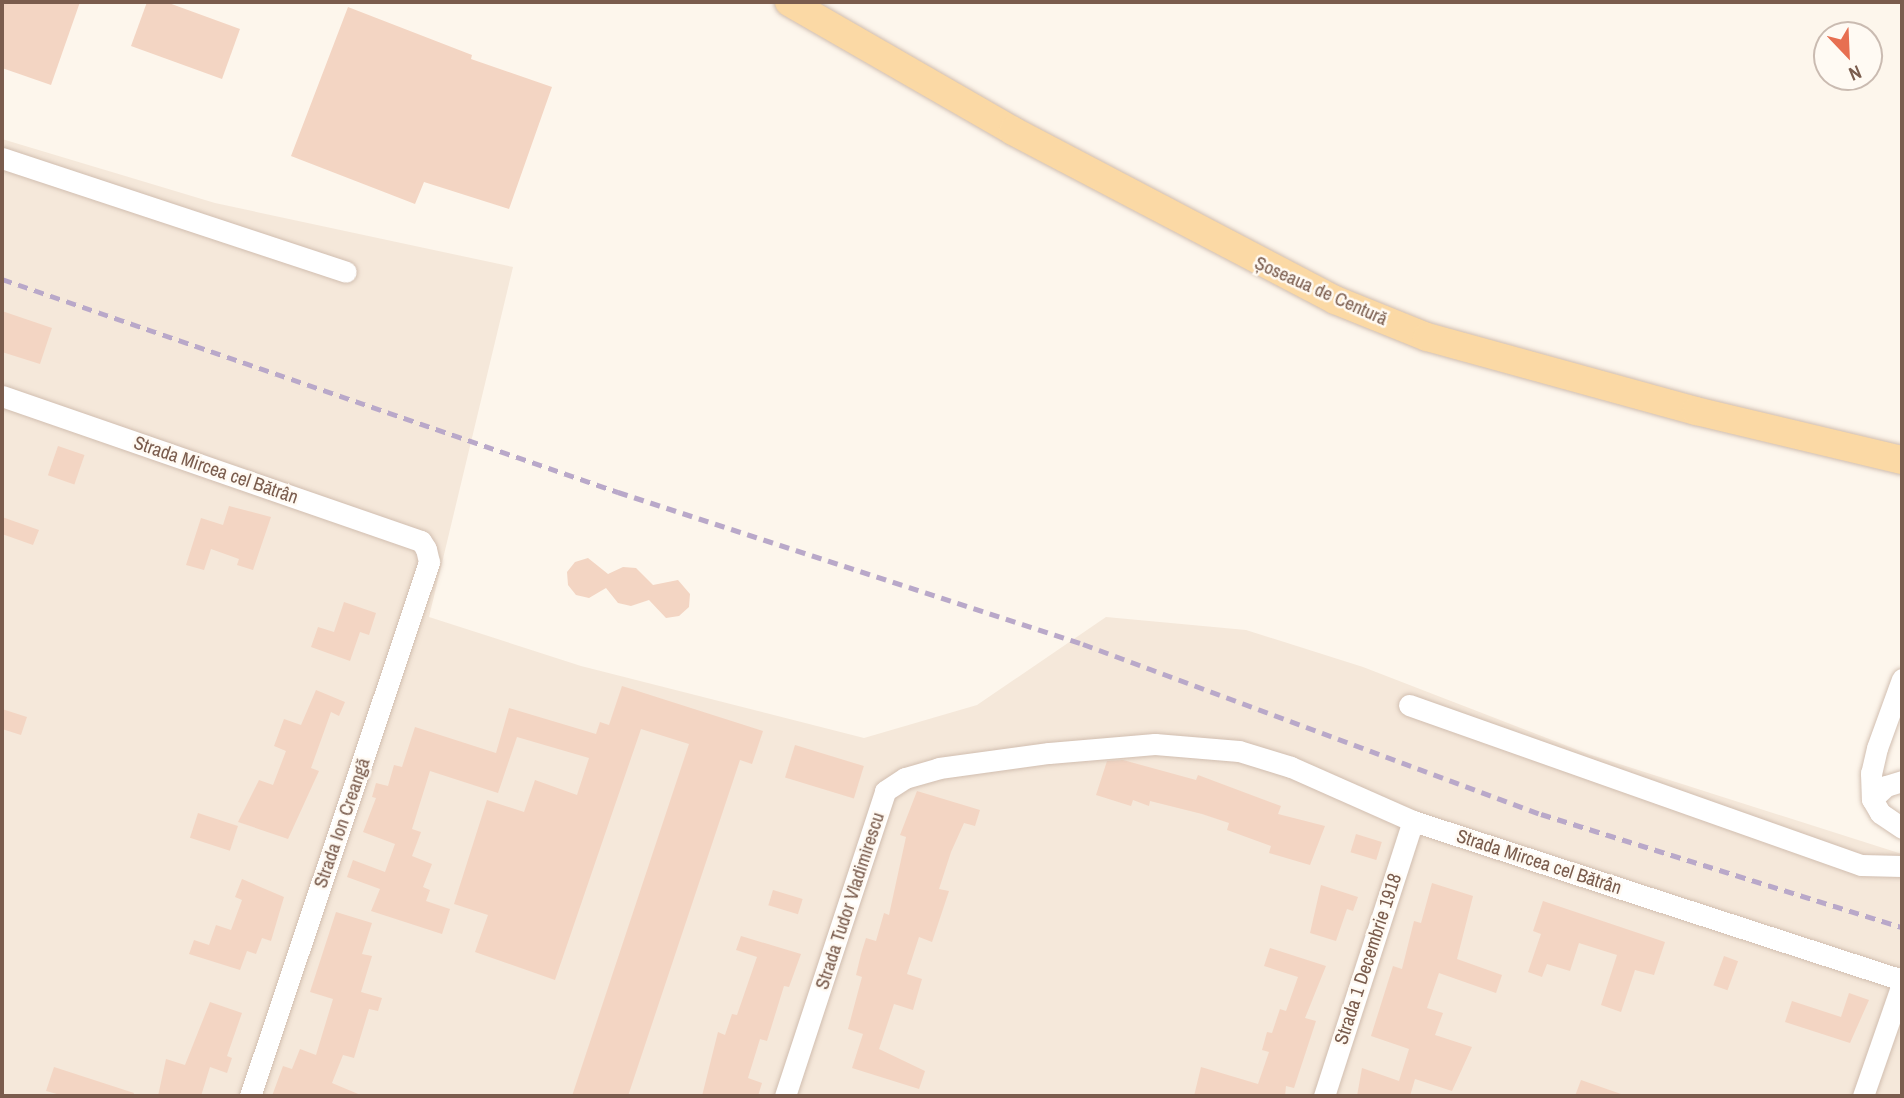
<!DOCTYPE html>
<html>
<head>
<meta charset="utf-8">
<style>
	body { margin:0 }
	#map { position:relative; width:1904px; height:1098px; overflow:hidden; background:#fdf6ec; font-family:"Archivo Narrow",sans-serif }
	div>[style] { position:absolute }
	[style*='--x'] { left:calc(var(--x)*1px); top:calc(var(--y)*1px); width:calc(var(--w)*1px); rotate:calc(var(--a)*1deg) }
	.residential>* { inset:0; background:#f5e8da }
	.building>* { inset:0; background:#f3d5c3; transform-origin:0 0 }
	.roads { filter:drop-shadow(0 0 2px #d1beb0) drop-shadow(0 0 2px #d1beb0) }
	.minor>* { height:21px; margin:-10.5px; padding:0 10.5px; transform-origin:10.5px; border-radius:10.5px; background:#fff }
	.major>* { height:28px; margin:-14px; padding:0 14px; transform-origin:14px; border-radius:14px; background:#fbd9a5 }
	.rail>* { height:5px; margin-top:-2.5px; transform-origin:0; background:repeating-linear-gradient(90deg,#b9a8c9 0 10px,transparent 0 17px) }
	span { translate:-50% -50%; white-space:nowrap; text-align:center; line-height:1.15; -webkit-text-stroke:5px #fffaf3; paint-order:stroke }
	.street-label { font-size:19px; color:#7a5c4d }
	.frame { position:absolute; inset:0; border:4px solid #7a5c4d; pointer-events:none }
	.north { position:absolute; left:1813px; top:21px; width:70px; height:70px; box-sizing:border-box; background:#fffaf3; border:2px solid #cabbb1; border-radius:50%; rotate:157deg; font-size:19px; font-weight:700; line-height:28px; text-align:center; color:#7a5c4d }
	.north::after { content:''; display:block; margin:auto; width:24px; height:32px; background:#e76f51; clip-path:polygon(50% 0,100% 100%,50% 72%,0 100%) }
</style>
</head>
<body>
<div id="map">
	<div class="residential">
		<i style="clip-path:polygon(2px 139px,215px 203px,513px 267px,429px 617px,581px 666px,864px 738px,977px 705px,1106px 617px,1246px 630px,1363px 667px,1588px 754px,1902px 854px,1902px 1096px,2px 1096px)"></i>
	</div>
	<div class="building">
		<i style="clip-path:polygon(2px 2px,80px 2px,51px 85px,2px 68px)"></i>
		<i style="clip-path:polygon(147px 2px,166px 2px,240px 29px,222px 79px,131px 46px)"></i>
		<i style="clip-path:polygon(348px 7px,472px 55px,471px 59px,552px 87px,509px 209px,424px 182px,415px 204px,291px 156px)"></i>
		<i style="clip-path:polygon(2px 311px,52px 328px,40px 364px,2px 352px)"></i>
		<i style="left:58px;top:446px;width:28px;height:31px;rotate:19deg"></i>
		<i style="clip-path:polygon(229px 506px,271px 517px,253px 570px,237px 565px,239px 559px,211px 549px,204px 570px,186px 565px,201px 518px,223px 525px)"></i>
		<i style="clip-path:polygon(2px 517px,39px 530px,33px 545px,2px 534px)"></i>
		<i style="clip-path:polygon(588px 558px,608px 574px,623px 567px,636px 568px,653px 585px,678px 580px,690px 594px,689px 607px,679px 616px,666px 618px,649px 600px,631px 606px,618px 603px,606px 588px,589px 598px,576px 595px,568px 585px,567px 572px,575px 562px)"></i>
		<i style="clip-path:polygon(344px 602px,376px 613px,369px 635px,360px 632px,350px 661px,311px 647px,318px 627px,334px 632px)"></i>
		<i style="clip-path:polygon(622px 686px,763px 731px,752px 764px,740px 760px,628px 1096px,572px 1096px,689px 744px,641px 729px,555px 980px,475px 952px,488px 915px,454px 904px,487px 800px,524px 812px,535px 780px,577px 795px,589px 758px,517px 737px,498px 793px,430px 771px,412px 829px,421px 832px,412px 856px,432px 864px,423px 887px,430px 890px,426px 901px,450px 909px,442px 934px,371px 911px,380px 889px,347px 877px,353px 860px,385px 872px,395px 844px,363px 832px,376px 798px,372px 797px,376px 783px,388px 786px,394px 765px,402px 767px,415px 727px,496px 753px,509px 708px,596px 734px,600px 722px,609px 725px)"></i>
		<i style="clip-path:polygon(316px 690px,345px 702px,339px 716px,331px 712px,311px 768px,319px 771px,288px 839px,238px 822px,259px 780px,273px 785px,286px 751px,274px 746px,284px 719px,301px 725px)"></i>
		<i style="clip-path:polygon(2px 709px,27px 717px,21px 735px,2px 729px)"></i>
		<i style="left:795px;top:745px;width:72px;height:34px;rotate:17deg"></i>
		<i style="clip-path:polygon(1123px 760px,1196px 780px,1198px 775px,1281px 806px,1278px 814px,1325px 826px,1310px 865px,1269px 853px,1271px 846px,1227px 830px,1229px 823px,1202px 814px,1150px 801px,1149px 806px,1133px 800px,1131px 806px,1096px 795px,1107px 761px)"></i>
		<i style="clip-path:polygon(917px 791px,980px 810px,975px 826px,964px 823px,951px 852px,939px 889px,949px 891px,932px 942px,919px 937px,907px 974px,922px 979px,913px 1010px,894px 1004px,879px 1049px,925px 1071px,919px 1089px,852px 1068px,863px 1034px,848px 1029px,862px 977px,856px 975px,861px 954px,866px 938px,876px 941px,884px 913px,889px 915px,906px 837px,900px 835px)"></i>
		<i style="left:198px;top:813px;width:42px;height:26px;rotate:18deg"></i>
		<i style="left:1356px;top:834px;width:27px;height:19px;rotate:17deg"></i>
		<i style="clip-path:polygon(242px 879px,284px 897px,271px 941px,262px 938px,256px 954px,247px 951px,240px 970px,189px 954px,194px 940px,209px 945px,216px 925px,231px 930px,242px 900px,235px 897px)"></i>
		<i style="clip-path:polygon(1432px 883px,1473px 896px,1457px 959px,1502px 975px,1496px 993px,1439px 973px,1427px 1008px,1443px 1013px,1435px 1035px,1472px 1047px,1452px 1091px,1415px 1079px,1410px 1096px,1357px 1096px,1362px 1068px,1399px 1081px,1409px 1049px,1371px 1036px,1393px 966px,1402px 969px,1414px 921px,1421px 923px)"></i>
		<i style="clip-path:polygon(1321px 885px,1358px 897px,1353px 911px,1347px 909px,1336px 941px,1310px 933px)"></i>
		<i style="left:773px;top:890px;width:31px;height:16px;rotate:17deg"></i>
		<i style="clip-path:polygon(1543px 901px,1665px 942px,1654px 975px,1635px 970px,1621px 1012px,1601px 1005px,1617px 955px,1579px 943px,1570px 971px,1547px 964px,1542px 977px,1528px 972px,1541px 934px,1533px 931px)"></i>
		<i style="clip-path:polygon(336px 912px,372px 923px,362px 954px,372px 956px,361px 992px,382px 998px,378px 1011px,369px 1009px,354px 1058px,343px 1055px,332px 1083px,363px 1096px,272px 1096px,283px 1066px,292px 1069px,300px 1049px,316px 1055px,333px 999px,310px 992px)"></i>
		<i style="clip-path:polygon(741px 936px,801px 954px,789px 987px,784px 986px,767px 1041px,760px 1039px,748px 1078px,762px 1083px,758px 1096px,702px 1096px,718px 1032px,725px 1035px,732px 1014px,737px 1015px,757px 957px,736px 950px)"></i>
		<i style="clip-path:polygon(1270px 948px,1326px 966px,1305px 1018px,1316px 1021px,1294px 1088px,1286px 1086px,1285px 1096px,1194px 1096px,1201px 1067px,1258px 1084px,1269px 1052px,1262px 1050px,1267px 1032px,1272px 1033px,1280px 1009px,1286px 1011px,1298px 977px,1264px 966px)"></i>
		<i style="left:1724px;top:956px;width:15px;height:31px;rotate:20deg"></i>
		<i style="clip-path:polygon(1849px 993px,1869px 1000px,1850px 1043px,1785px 1022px,1792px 1001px,1841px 1017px)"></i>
		<i style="clip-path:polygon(210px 1002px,242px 1013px,227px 1056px,232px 1058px,227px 1073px,210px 1067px,201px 1096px,158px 1096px,166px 1059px,185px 1065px)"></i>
		<i style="clip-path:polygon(54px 1067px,134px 1093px,133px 1096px,64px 1096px,46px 1091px)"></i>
		<i style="clip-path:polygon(1581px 1080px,1621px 1094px,1620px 1096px,1575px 1096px)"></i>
	</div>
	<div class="roads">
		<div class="minor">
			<i style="--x:2;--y:158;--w:362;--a:18.3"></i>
			<i style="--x:2;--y:396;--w:443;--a:19.1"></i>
			<i style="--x:421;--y:541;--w:9;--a:58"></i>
			<i style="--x:426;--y:549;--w:13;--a:77"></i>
			<i style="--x:429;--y:562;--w:563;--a:108.53"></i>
			<i style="--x:1902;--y:679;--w:73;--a:109.9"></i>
			<i style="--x:1877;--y:748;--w:26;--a:103"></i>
			<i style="--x:1871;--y:773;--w:26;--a:88"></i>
			<i style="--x:1872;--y:799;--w:19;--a:-43"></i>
			<i style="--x:1886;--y:786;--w:17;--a:-17"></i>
			<i style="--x:1409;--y:705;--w:479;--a:19.5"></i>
			<i style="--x:1861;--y:865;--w:41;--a:1.4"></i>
			<i style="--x:1872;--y:799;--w:16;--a:60"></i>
			<i style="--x:1880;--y:813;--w:27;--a:34"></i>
			<i style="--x:785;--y:1096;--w:321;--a:-71.8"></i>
			<i style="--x:885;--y:791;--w:24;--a:-33"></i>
			<i style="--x:905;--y:778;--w:35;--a:-16"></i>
			<i style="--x:939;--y:768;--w:111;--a:-7.8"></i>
			<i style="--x:1049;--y:753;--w:106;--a:-4.9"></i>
			<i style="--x:1155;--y:744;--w:84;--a:4.8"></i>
			<i style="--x:1239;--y:751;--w:54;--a:17.1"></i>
			<i style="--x:1291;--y:767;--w:133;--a:23.9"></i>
			<i style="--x:1413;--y:821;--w:514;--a:18.01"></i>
			<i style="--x:1324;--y:1096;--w:289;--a:-72.1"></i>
			<i style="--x:1863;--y:1096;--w:119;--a:-70.8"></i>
		</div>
		<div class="major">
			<i style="--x:789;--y:2;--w:258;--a:29.9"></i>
			<i style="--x:1013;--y:131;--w:364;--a:27.7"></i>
			<i style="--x:1335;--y:300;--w:99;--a:21.9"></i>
			<i style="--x:1427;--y:337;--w:279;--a:15.4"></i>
			<i style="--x:1696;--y:411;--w:212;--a:13.4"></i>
		</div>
	</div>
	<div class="rail">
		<i style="--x:2;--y:279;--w:652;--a:19.07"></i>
		<i style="--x:618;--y:492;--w:489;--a:18.1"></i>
		<i style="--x:1083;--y:644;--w:489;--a:20.4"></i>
		<i style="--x:1541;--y:814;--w:378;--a:17.4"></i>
	</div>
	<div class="street-label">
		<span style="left:1321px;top:291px;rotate:24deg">Șoseaua de Centură</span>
		<span style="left:216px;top:470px;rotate:19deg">Strada Mircea cel Bătrân</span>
		<span style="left:342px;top:823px;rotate:-71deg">Strada Ion Creangă</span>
		<span style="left:1539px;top:862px;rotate:18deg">Strada Mircea cel Bătrân</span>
		<span style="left:850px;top:901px;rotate:-72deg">Strada Tudor Vladimirescu</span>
		<span style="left:1368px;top:959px;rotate:-72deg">Strada 1 Decembrie 1918</span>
	</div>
	<div class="frame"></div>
	<div class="north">N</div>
</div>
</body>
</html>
